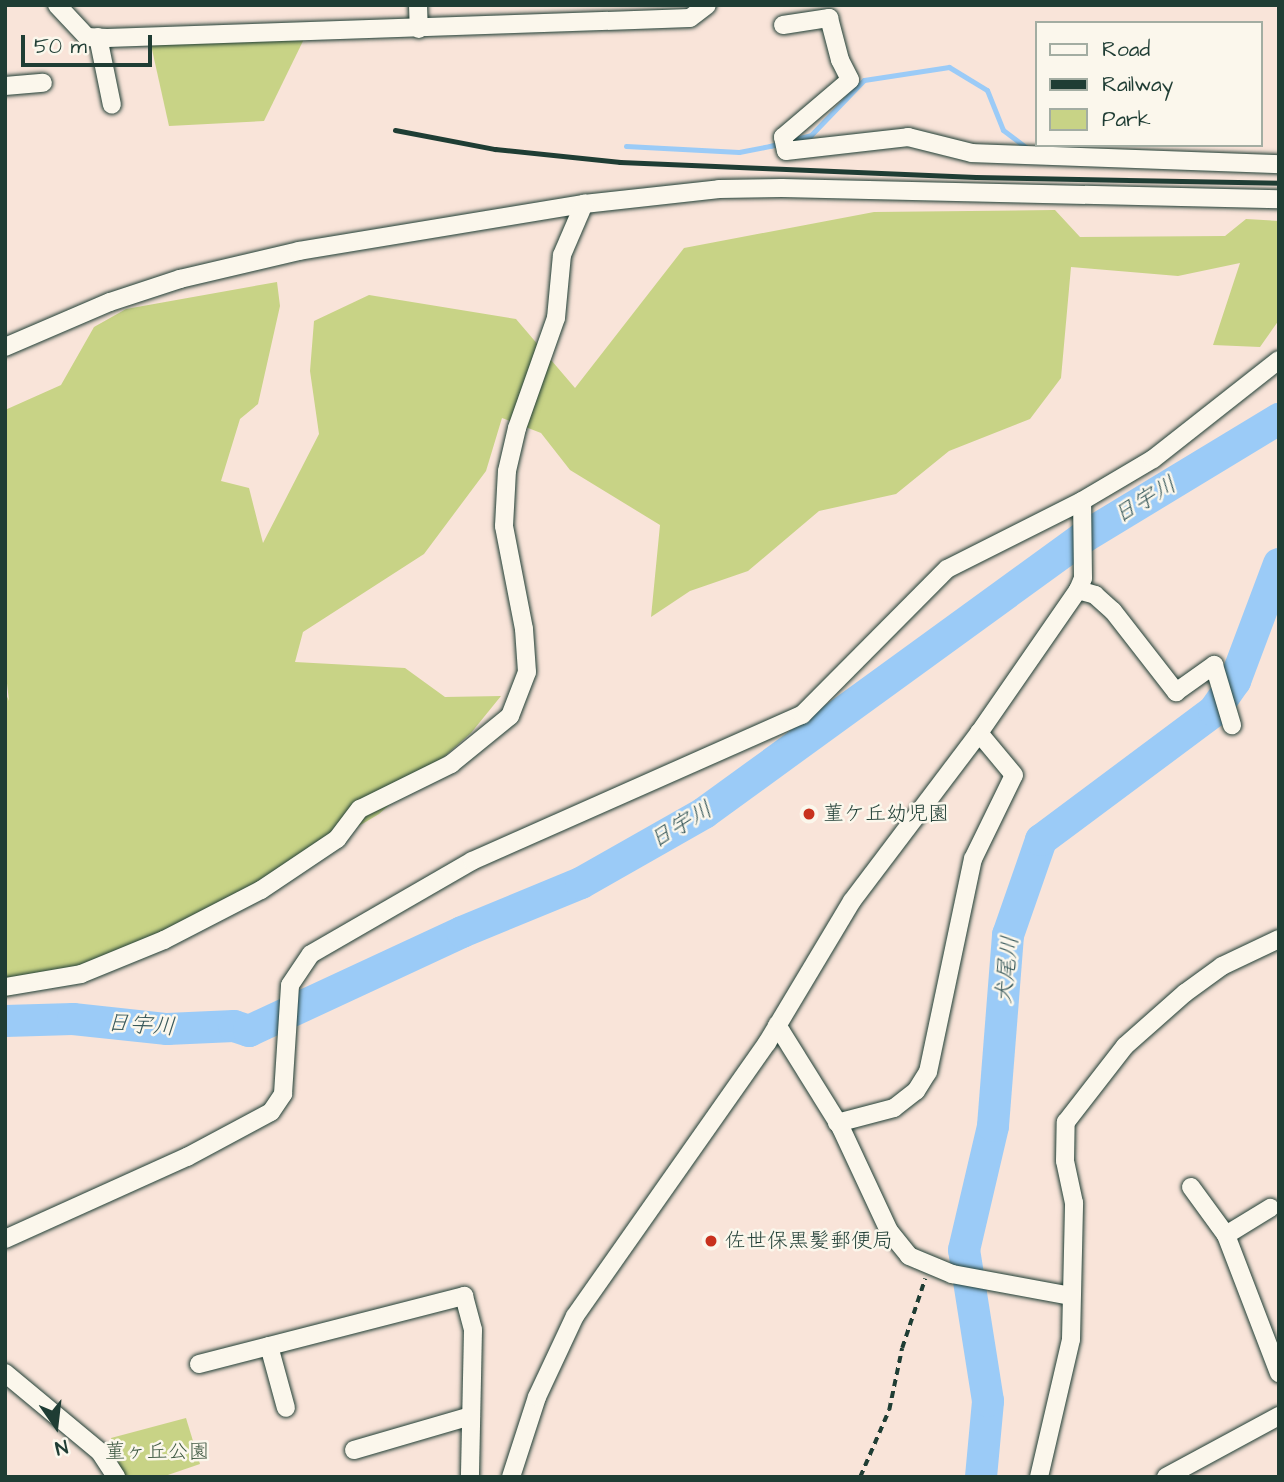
<!DOCTYPE html>
<html>
<head>
<meta charset="utf-8">
<style>
	body { margin:0 }
	#map { position:relative; width:1284px; height:1482px; overflow:hidden; background:#f9e4d9; font-family:"Architects Daughter","Klee One",sans-serif }
	div>[style] { position:absolute }
	[style*='--x'] { left:calc(var(--x)*1px); top:calc(var(--y)*1px); width:calc(var(--w)*1px); rotate:calc(var(--a)*1deg) }
	.green>* { inset:0; background:#c8d386 }
	.stream>* { height:5px; margin:-2.5px; padding:0 2.5px; transform-origin:2.5px; border-radius:2.5px; background:#9bcbf7 }
	.river>* { height:32px; margin:-16px; padding:0 16px; transform-origin:16px; border-radius:16px; background:#9bcbf7 }
	.path>* { height:3.5px; margin-top:-1.75px; transform-origin:0; background:repeating-linear-gradient(90deg,#1f3d34 0 7px,transparent 0 12px) }
	.roads { filter:drop-shadow(0 0 2px #1f3d34) drop-shadow(0 0 2px #1f3d34) }
	.minor>* { height:18px; margin:-9px; padding:0 9px; transform-origin:9px; border-radius:9px; background:#fbf7ec }
	.rail>* { height:5px; margin:-2.5px; padding:0 2.5px; transform-origin:2.5px; border-radius:2.5px; background:#1f3d34 }
	.dots>* { width:19px; height:19px; translate:-50% -50%; box-sizing:border-box; border:4px solid #fbf7ec; border-radius:50% }
	span { translate:-50% -50%; white-space:nowrap; text-align:center; line-height:1.15; -webkit-text-stroke:5px #fbf7ec; paint-order:stroke }
	.poi-label { font-size:21px; color:#1f3d34 }
	.left { translate:0 -50%; text-align:left }
	.park-label { font-size:21px; color:#415b44 }
	.water-label { font-size:23px; color:#38595b; font-style:italic }
	.frame { position:absolute; inset:0; border:7px solid #1f3d34; pointer-events:none }
	.legend { position:absolute; left:1035px; top:21px; width:228px; height:126px; box-sizing:border-box; background:#fbf7ec; border:2px solid #a3ada2; margin:0; padding:9px 12px; list-style:none; font-size:21px; color:#1f3d34 }
	.legend li { display:flex; align-items:center; gap:14px; height:35px }
	.legend b { width:35px; border:2px solid #a3ada2 }
	.north { position:absolute; left:21px; top:1391px; width:70px; height:70px; -webkit-text-stroke:5px #fbf7ec; paint-order:stroke; rotate:166deg; font-size:19px; font-weight:700; line-height:28px; text-align:center; color:#1f3d34 }
	.north::after { content:''; display:block; margin:auto; width:24px; height:32px; background:#1f3d34; clip-path:polygon(50% 0,100% 100%,50% 72%,0 100%) }
	.scale { position:absolute; left:21px; top:35px; width:131px; height:32px; box-sizing:border-box; border:4px solid #1f3d34; border-top:0; padding-left:9px; font-size:21px; line-height:24px; white-space:nowrap; color:#1f3d34; -webkit-text-stroke:5px #fbf7ec; paint-order:stroke }
</style>
</head>
<body>
<div id="map">
	<div class="green">
		<i style="clip-path:polygon(304px 39px,264px 121px,169px 126px,151px 45px)"></i>
		<i style="clip-path:polygon(1055px 210px,1080px 237px,1225px 236px,1246px 219px,1279px 221px,1279px 320px,1260px 347px,1213px 345px,1240px 263px,1178px 276px,1071px 267px,1061px 378px,1030px 419px,949px 451px,896px 494px,819px 511px,748px 571px,690px 591px,651px 617px,660px 525px,570px 470px,541px 433px,502px 418px,486px 471px,424px 554px,303px 632px,295px 662px,405px 668px,445px 697px,501px 696px,471px 733px,379px 814px,128px 963px,5px 997px,5px 692px,9px 701px,5px 666px,5px 410px,61px 385px,94px 327px,126px 309px,277px 282px,280px 306px,258px 404px,240px 419px,221px 481px,249px 488px,263px 543px,319px 434px,310px 371px,314px 321px,369px 295px,516px 319px,575px 388px,684px 248px,874px 212px)"></i>
		<i style="clip-path:polygon(186px 1418px,200px 1464px,162px 1477px,123px 1477px,111px 1438px)"></i>
	</div>
	<div class="stream">
		<i style="--x:626;--y:146;--w:113;--a:3"></i>
		<i style="--x:739;--y:152;--w:32;--a:-11"></i>
		<i style="--x:770;--y:146;--w:42;--a:-15"></i>
		<i style="--x:811;--y:135;--w:76;--a:-46.1"></i>
		<i style="--x:864;--y:80;--w:86;--a:-8.7"></i>
		<i style="--x:949;--y:67;--w:44;--a:31.2"></i>
		<i style="--x:987;--y:90;--w:43;--a:68.2"></i>
		<i style="--x:1003;--y:130;--w:31;--a:37"></i>
	</div>
	<div class="river">
		<i style="--x:5;--y:1021;--w:68;--a:-1.7"></i>
		<i style="--x:73;--y:1019;--w:95;--a:6.1"></i>
		<i style="--x:167;--y:1029;--w:67;--a:-2.6"></i>
		<i style="--x:234;--y:1026;--w:16;--a:18"></i>
		<i style="--x:249;--y:1031;--w:235;--a:-24.9"></i>
		<i style="--x:462;--y:932;--w:129;--a:-22.4"></i>
		<i style="--x:581;--y:883;--w:142;--a:-29.6"></i>
		<i style="--x:704;--y:813;--w:470;--a:-36"></i>
		<i style="--x:1084;--y:537;--w:228;--a:-31.2"></i>
		<i style="--x:981;--y:1477;--w:76;--a:-84.7"></i>
		<i style="--x:988;--y:1401;--w:153;--a:-99"></i>
		<i style="--x:964;--y:1250;--w:127;--a:-76.8"></i>
		<i style="--x:993;--y:1126;--w:192;--a:-85.5"></i>
		<i style="--x:1008;--y:935;--w:101;--a:-70.8"></i>
		<i style="--x:1041;--y:840;--w:216;--a:-36.7"></i>
		<i style="--x:1214;--y:711;--w:37;--a:-55"></i>
		<i style="--x:1235;--y:681;--w:125;--a:-69.4"></i>
	</div>
	<div class="path">
		<i style="--x:860;--y:1477;--w:73;--a:-66.6"></i>
		<i style="--x:889;--y:1410;--w:63;--a:-78.2"></i>
		<i style="--x:902;--y:1348;--w:73;--a:-71.6"></i>
	</div>
	<div class="roads">
		<div class="minor">
			<i style="--x:57;--y:5;--w:44;--a:46.8"></i>
			<i style="--x:87;--y:37;--w:20;--a:3"></i>
			<i style="--x:107;--y:38;--w:583;--a:-1.96"></i>
			<i style="--x:690;--y:18;--w:21;--a:-37"></i>
			<i style="--x:418;--y:5;--w:24;--a:88"></i>
			<i style="--x:783;--y:25;--w:47;--a:-8.7"></i>
			<i style="--x:829;--y:18;--w:43;--a:75.3"></i>
			<i style="--x:840;--y:60;--w:22;--a:63"></i>
			<i style="--x:850;--y:80;--w:88;--a:139.6"></i>
			<i style="--x:783;--y:137;--w:14;--a:78"></i>
			<i style="--x:786;--y:151;--w:123;--a:-6.5"></i>
			<i style="--x:908;--y:137;--w:66;--a:14"></i>
			<i style="--x:972;--y:153;--w:307;--a:2.1"></i>
			<i style="--x:98;--y:37;--w:69;--a:78.4"></i>
			<i style="--x:5;--y:86;--w:38;--a:-5"></i>
			<i style="--x:5;--y:347;--w:114;--a:-23.2"></i>
			<i style="--x:110;--y:302;--w:74;--a:-18.2"></i>
			<i style="--x:180;--y:279;--w:122;--a:-13.2"></i>
			<i style="--x:299;--y:251;--w:289;--a:-9.4"></i>
			<i style="--x:584;--y:204;--w:136;--a:-6.3"></i>
			<i style="--x:719;--y:189;--w:63;--a:-0.9"></i>
			<i style="--x:782;--y:188;--w:497;--a:1.3"></i>
			<i style="--x:1078;--y:590;--w:18;--a:16"></i>
			<i style="--x:1095;--y:595;--w:24;--a:42"></i>
			<i style="--x:1113;--y:611;--w:103;--a:52.1"></i>
			<i style="--x:1176;--y:692;--w:47;--a:-35.4"></i>
			<i style="--x:1214;--y:665;--w:63;--a:73.3"></i>
			<i style="--x:5;--y:987;--w:77;--a:-9.7"></i>
			<i style="--x:81;--y:974;--w:90;--a:-22.3"></i>
			<i style="--x:164;--y:940;--w:109;--a:-27.3"></i>
			<i style="--x:261;--y:890;--w:92;--a:-33.9"></i>
			<i style="--x:337;--y:839;--w:38;--a:-53"></i>
			<i style="--x:360;--y:809;--w:102;--a:-26.3"></i>
			<i style="--x:451;--y:764;--w:76;--a:-39.1"></i>
			<i style="--x:510;--y:716;--w:47;--a:-68.9"></i>
			<i style="--x:527;--y:672;--w:43;--a:-94"></i>
			<i style="--x:524;--y:629;--w:105;--a:-101"></i>
			<i style="--x:504;--y:526;--w:55;--a:-86.9"></i>
			<i style="--x:507;--y:471;--w:44;--a:-76.9"></i>
			<i style="--x:517;--y:428;--w:117;--a:-70.5"></i>
			<i style="--x:556;--y:318;--w:63;--a:-84.6"></i>
			<i style="--x:562;--y:255;--w:56;--a:-66.7"></i>
			<i style="--x:777;--y:1025;--w:121;--a:58.1"></i>
			<i style="--x:841;--y:1128;--w:114;--a:65"></i>
			<i style="--x:889;--y:1231;--w:32;--a:51"></i>
			<i style="--x:909;--y:1256;--w:47;--a:22.7"></i>
			<i style="--x:952;--y:1274;--w:121;--a:10.5"></i>
			<i style="--x:837;--y:1123;--w:59;--a:-14.7"></i>
			<i style="--x:894;--y:1108;--w:28;--a:-38"></i>
			<i style="--x:916;--y:1091;--w:22;--a:-58"></i>
			<i style="--x:928;--y:1072;--w:218;--a:-78.1"></i>
			<i style="--x:973;--y:859;--w:93;--a:-64"></i>
			<i style="--x:1014;--y:775;--w:55;--a:-129.8"></i>
			<i style="--x:1191;--y:1187;--w:59;--a:53.9"></i>
			<i style="--x:1226;--y:1235;--w:148;--a:69"></i>
			<i style="--x:1226;--y:1235;--w:52;--a:-31.5"></i>
			<i style="--x:5;--y:1239;--w:200;--a:-24.3"></i>
			<i style="--x:187;--y:1157;--w:95;--a:-28.2"></i>
			<i style="--x:271;--y:1112;--w:22;--a:-56"></i>
			<i style="--x:283;--y:1094;--w:109;--a:-86.3"></i>
			<i style="--x:290;--y:985;--w:37;--a:-56"></i>
			<i style="--x:311;--y:954;--w:186;--a:-30"></i>
			<i style="--x:472;--y:861;--w:361;--a:-23.9"></i>
			<i style="--x:802;--y:715;--w:206;--a:-45.2"></i>
			<i style="--x:947;--y:569;--w:151;--a:-26.7"></i>
			<i style="--x:1082;--y:501;--w:82;--a:-30.6"></i>
			<i style="--x:1153;--y:459;--w:160;--a:-38.2"></i>
			<i style="--x:269;--y:1346;--w:64;--a:74.7"></i>
			<i style="--x:199;--y:1364;--w:274;--a:-14.4"></i>
			<i style="--x:464;--y:1296;--w:35;--a:75"></i>
			<i style="--x:473;--y:1330;--w:147;--a:91.2"></i>
			<i style="--x:5;--y:1373;--w:124;--a:39.7"></i>
			<i style="--x:100;--y:1452;--w:30;--a:57"></i>
			<i style="--x:354;--y:1450;--w:122;--a:-16.2"></i>
			<i style="--x:511;--y:1477;--w:84;--a:-72"></i>
			<i style="--x:537;--y:1397;--w:89;--a:-64.9"></i>
			<i style="--x:575;--y:1316;--w:334;--a:-54.9"></i>
			<i style="--x:767;--y:1043;--w:165;--a:-59.1"></i>
			<i style="--x:852;--y:901;--w:211;--a:-52.9"></i>
			<i style="--x:979;--y:733;--w:174;--a:-55.3"></i>
			<i style="--x:1078;--y:590;--w:13;--a:-67"></i>
			<i style="--x:1083;--y:578;--w:77;--a:-90.7"></i>
			<i style="--x:1039;--y:1477;--w:142;--a:-76.9"></i>
			<i style="--x:1071;--y:1339;--w:136;--a:-88.7"></i>
			<i style="--x:1074;--y:1203;--w:43;--a:-102.1"></i>
			<i style="--x:1065;--y:1161;--w:39;--a:-89"></i>
			<i style="--x:1066;--y:1122;--w:96;--a:-52.2"></i>
			<i style="--x:1125;--y:1046;--w:80;--a:-41.5"></i>
			<i style="--x:1185;--y:993;--w:46;--a:-36.1"></i>
			<i style="--x:1222;--y:966;--w:63;--a:-25.3"></i>
			<i style="--x:1166;--y:1477;--w:128;--a:-28.4"></i>
		</div>
	</div>
	<div class="rail">
		<i style="--x:395;--y:130;--w:102;--a:10.8"></i>
		<i style="--x:495;--y:149;--w:126;--a:5.9"></i>
		<i style="--x:620;--y:162;--w:356;--a:2.4"></i>
		<i style="--x:976;--y:177;--w:303;--a:1.1"></i>
	</div>
	<div class="dots">
		<i style="left:809px;top:814px;background:#c8321e"></i>
		<i style="left:711px;top:1241px;background:#c8321e"></i>
	</div>
	<div class="poi-label">
		<span class="left" style="left:823px;top:814px">菫ケ丘幼児園</span>
		<span class="left" style="left:725px;top:1241px">佐世保黒髪郵便局</span>
	</div>
	<div class="park-label">
		<span style="left:157px;top:1452px">菫ヶ丘公園</span>
	</div>
	<div class="water-label">
		<span style="left:1145px;top:500px;rotate:-31deg">日宇川</span>
		<span style="left:681px;top:825px;rotate:-31deg">日宇川</span>
		<span style="left:1007px;top:970px;rotate:-84deg">犬尾川</span>
		<span style="left:141px;top:1025px;rotate:4deg">日宇川</span>
	</div>
	<div class="frame"></div>
	<ul class="legend">
	<li><b style="height:9px;background:#fbf7ec"></b>Road</li>
	<li><b style="height:9px;background:#1f3d34"></b>Railway</li>
	<li><b style="height:19px;background:#c8d386"></b>Park</li>
	</ul>
	<div class="north">N</div>
	<div class="scale">50 m</div>
</div>
</body>
</html>
